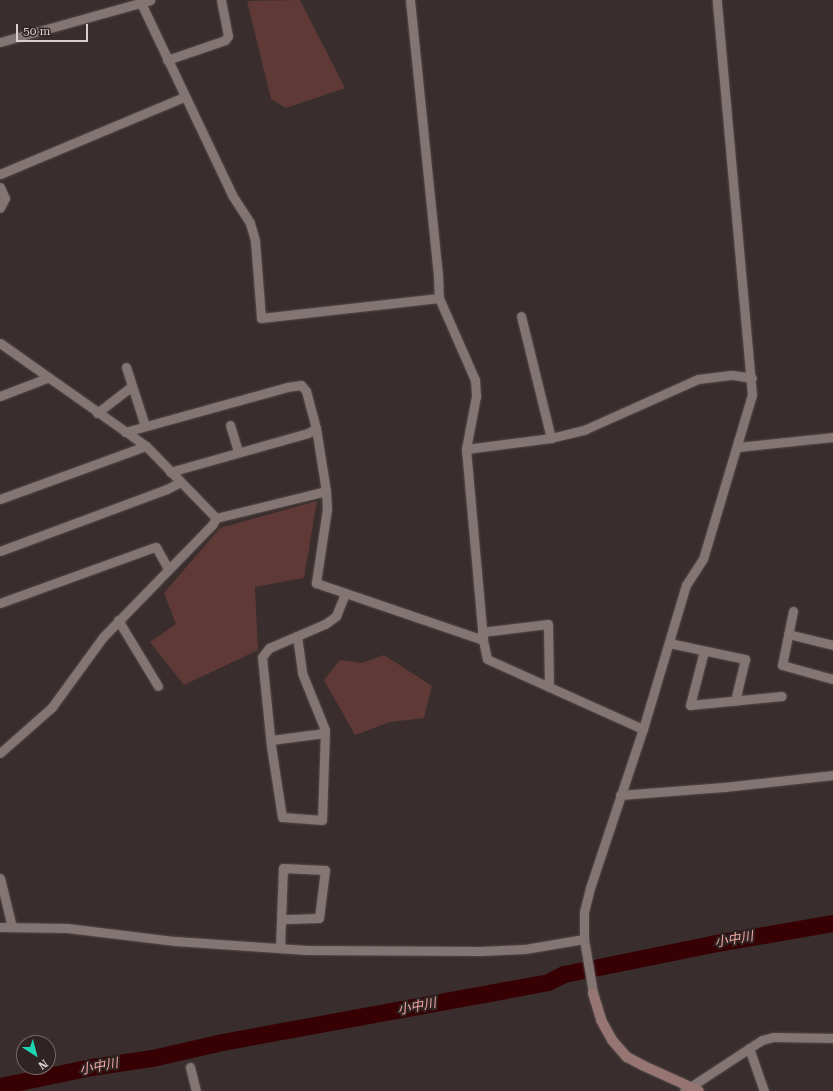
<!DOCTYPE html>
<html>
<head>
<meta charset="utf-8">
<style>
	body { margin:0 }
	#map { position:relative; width:833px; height:1091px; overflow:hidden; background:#392e2d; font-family:"Roboto Serif","Noto Sans JP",serif }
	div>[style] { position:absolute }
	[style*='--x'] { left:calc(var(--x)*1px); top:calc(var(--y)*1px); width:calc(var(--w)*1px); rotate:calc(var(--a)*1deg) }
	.green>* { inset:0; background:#5f3936 }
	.river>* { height:17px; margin:-8.5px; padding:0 8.5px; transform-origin:8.5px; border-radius:8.5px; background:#370104 }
	.roads { filter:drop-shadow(0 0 1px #534a49) drop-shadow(0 0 1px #534a49) }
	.street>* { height:9px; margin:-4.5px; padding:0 4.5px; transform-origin:4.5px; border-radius:4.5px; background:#827573 }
	.secondary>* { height:10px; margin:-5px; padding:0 5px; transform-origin:5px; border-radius:5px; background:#977572 }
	span { translate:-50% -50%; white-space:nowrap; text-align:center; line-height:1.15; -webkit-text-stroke:4px #2f2423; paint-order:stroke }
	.water-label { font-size:13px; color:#f5a8a2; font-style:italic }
	.north { position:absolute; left:16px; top:1035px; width:40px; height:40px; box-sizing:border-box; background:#2f2423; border:1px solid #726867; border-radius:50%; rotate:144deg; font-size:11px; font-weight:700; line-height:16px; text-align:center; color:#d7cfce }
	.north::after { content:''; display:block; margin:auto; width:14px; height:18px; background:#1cd5b1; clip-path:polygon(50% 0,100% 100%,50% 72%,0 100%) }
	.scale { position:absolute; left:16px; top:24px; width:72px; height:18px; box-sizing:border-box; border:2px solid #d7cfce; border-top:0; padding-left:5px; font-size:12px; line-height:14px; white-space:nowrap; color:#d7cfce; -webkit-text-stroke:3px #2f2423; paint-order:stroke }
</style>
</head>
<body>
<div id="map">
	<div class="green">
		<i style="clip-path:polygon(300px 0,345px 88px,286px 108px,271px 99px,247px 1px)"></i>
		<i style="clip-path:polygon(317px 501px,304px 578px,255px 587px,258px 650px,184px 685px,150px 642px,176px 624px,164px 593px,220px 528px)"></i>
		<i style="clip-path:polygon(384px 655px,432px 686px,424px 718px,390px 722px,355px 735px,324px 680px,340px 660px,362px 663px)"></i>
	</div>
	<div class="river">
		<i style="--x:0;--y:1086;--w:93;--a:-11.8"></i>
		<i style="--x:91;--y:1067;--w:62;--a:-8.4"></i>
		<i style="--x:152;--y:1058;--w:72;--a:-12.9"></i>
		<i style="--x:222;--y:1042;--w:331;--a:-10.4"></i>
		<i style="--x:548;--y:982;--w:18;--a:-27"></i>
		<i style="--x:564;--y:974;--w:150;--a:-11.5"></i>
		<i style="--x:711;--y:944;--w:124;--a:-9.8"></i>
	</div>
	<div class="roads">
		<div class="street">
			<i style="--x:410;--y:0;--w:275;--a:84.2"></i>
			<i style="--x:438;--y:274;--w:24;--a:88"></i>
			<i style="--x:439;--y:298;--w:90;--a:66.3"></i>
			<i style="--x:475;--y:380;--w:16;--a:86"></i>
			<i style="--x:476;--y:396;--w:54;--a:100.7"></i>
			<i style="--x:466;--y:449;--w:192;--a:84.9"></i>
			<i style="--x:483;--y:640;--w:19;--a:78"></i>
			<i style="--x:487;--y:659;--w:171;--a:24.2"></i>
			<i style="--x:141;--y:3;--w:212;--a:64.6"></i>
			<i style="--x:232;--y:195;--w:33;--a:57"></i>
			<i style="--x:250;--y:223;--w:19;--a:74"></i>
			<i style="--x:255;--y:241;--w:77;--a:85.5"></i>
			<i style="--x:261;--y:318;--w:179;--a:-6.4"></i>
			<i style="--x:0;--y:42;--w:156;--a:-15.6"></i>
			<i style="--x:167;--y:60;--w:61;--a:-19"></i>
			<i style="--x:225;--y:40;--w:5;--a:-53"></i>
			<i style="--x:228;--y:36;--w:37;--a:-101"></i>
			<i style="--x:0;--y:174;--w:199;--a:-22.7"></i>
			<i style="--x:0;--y:187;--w:12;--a:66"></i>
			<i style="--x:5;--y:198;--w:11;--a:117"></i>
			<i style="--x:521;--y:316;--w:126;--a:76.2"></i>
			<i style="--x:0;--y:343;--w:179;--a:35.2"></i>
			<i style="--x:146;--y:446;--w:100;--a:45.8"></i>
			<i style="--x:126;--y:367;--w:62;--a:72.1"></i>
			<i style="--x:0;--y:396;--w:50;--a:-21"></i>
			<i style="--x:97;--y:413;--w:44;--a:-37.6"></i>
			<i style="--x:230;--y:425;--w:28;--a:73"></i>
			<i style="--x:125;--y:432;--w:168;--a:-15.5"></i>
			<i style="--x:287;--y:387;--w:14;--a:-8"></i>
			<i style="--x:301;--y:385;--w:8;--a:50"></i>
			<i style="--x:306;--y:391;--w:38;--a:75"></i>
			<i style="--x:316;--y:428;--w:64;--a:81"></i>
			<i style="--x:738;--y:447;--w:96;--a:-6"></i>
			<i style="--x:466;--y:449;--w:86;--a:-7.4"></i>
			<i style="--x:551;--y:438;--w:36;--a:-14"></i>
			<i style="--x:586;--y:429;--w:123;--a:-24.1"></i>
			<i style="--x:698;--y:379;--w:35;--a:-7"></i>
			<i style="--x:733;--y:375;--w:19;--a:9"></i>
			<i style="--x:170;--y:472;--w:143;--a:-15.8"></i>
			<i style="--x:308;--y:433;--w:9;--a:-32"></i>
			<i style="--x:0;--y:499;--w:155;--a:-20"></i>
			<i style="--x:0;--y:551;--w:178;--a:-20.4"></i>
			<i style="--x:167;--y:489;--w:15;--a:-28"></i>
			<i style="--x:0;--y:603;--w:162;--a:-19.9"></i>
			<i style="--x:152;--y:548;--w:4;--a:-14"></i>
			<i style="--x:156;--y:547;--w:25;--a:61"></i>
			<i style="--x:793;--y:611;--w:55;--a:101.5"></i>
			<i style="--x:782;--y:665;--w:53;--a:15.4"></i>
			<i style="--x:118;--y:620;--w:77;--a:58.8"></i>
			<i style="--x:482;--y:632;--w:66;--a:-6.9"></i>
			<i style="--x:548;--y:624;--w:63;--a:89.1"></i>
			<i style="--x:788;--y:634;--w:46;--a:13.7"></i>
			<i style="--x:297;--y:636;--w:37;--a:82"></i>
			<i style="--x:302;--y:673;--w:61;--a:68"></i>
			<i style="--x:325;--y:730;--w:90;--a:91.9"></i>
			<i style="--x:322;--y:820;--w:40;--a:-175.7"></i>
			<i style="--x:282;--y:817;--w:72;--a:-98.8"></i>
			<i style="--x:271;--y:746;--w:89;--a:-95.8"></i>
			<i style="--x:262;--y:657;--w:11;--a:-52"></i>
			<i style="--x:269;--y:648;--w:61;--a:-23.2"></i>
			<i style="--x:325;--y:624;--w:14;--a:-36"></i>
			<i style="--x:336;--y:616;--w:24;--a:-68"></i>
			<i style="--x:669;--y:643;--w:78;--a:11.9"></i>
			<i style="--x:745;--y:659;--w:43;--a:103.4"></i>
			<i style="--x:704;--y:651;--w:56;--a:104.5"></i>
			<i style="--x:690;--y:705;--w:92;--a:-5.6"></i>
			<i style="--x:271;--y:740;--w:54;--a:-7.4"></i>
			<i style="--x:0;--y:753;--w:69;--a:-41.5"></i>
			<i style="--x:52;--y:707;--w:87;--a:-53.9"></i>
			<i style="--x:103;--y:637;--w:156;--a:-45.8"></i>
			<i style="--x:212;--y:525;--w:8;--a:-60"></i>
			<i style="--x:216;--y:518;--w:113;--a:-13.8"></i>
			<i style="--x:326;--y:491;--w:18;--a:87"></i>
			<i style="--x:327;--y:509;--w:75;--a:98.5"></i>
			<i style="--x:316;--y:583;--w:176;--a:18.8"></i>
			<i style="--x:620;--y:795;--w:104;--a:-4.4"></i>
			<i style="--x:724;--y:787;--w:110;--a:-6.3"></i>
			<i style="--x:0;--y:878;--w:50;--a:76.2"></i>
			<i style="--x:0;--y:927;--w:67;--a:0.9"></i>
			<i style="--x:67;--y:928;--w:109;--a:6.9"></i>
			<i style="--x:175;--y:941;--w:132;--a:3.9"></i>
			<i style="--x:307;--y:950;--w:174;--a:0.3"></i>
			<i style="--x:481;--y:951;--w:44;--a:-2.6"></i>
			<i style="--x:525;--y:949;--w:60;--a:-9.6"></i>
			<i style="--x:280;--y:948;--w:80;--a:-87.9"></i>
			<i style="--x:283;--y:868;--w:42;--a:2.7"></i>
			<i style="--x:325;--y:870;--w:48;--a:97.1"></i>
			<i style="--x:319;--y:918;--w:37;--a:178"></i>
			<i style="--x:593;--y:993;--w:55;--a:-99.5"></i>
			<i style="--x:584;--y:939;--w:27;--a:-90"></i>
			<i style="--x:584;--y:912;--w:25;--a:-76"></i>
			<i style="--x:590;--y:888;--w:168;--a:-71.6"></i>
			<i style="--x:643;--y:729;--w:150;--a:-73.4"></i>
			<i style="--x:686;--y:585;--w:31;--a:-57"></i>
			<i style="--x:703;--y:559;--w:171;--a:-73.4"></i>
			<i style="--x:752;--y:395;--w:397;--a:-95.1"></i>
			<i style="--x:749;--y:1048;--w:46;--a:70.8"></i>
			<i style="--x:190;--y:1067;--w:25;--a:76"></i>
			<i style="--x:684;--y:1091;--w:93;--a:-33.2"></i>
			<i style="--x:762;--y:1040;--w:11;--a:-15"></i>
			<i style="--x:773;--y:1037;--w:60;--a:1"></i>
		</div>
		<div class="secondary">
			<i style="--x:593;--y:993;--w:28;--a:73"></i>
			<i style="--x:601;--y:1020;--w:23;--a:61"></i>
			<i style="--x:612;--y:1040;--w:23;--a:49"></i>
			<i style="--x:627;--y:1057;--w:19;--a:28"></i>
			<i style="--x:644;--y:1066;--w:60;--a:24.4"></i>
		</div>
	</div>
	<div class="water-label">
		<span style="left:734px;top:940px;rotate:-10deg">小中川</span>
		<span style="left:417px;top:1007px;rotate:-11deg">小中川</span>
		<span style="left:99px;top:1067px;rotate:-11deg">小中川</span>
	</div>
	<div class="north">N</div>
	<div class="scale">50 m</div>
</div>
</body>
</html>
